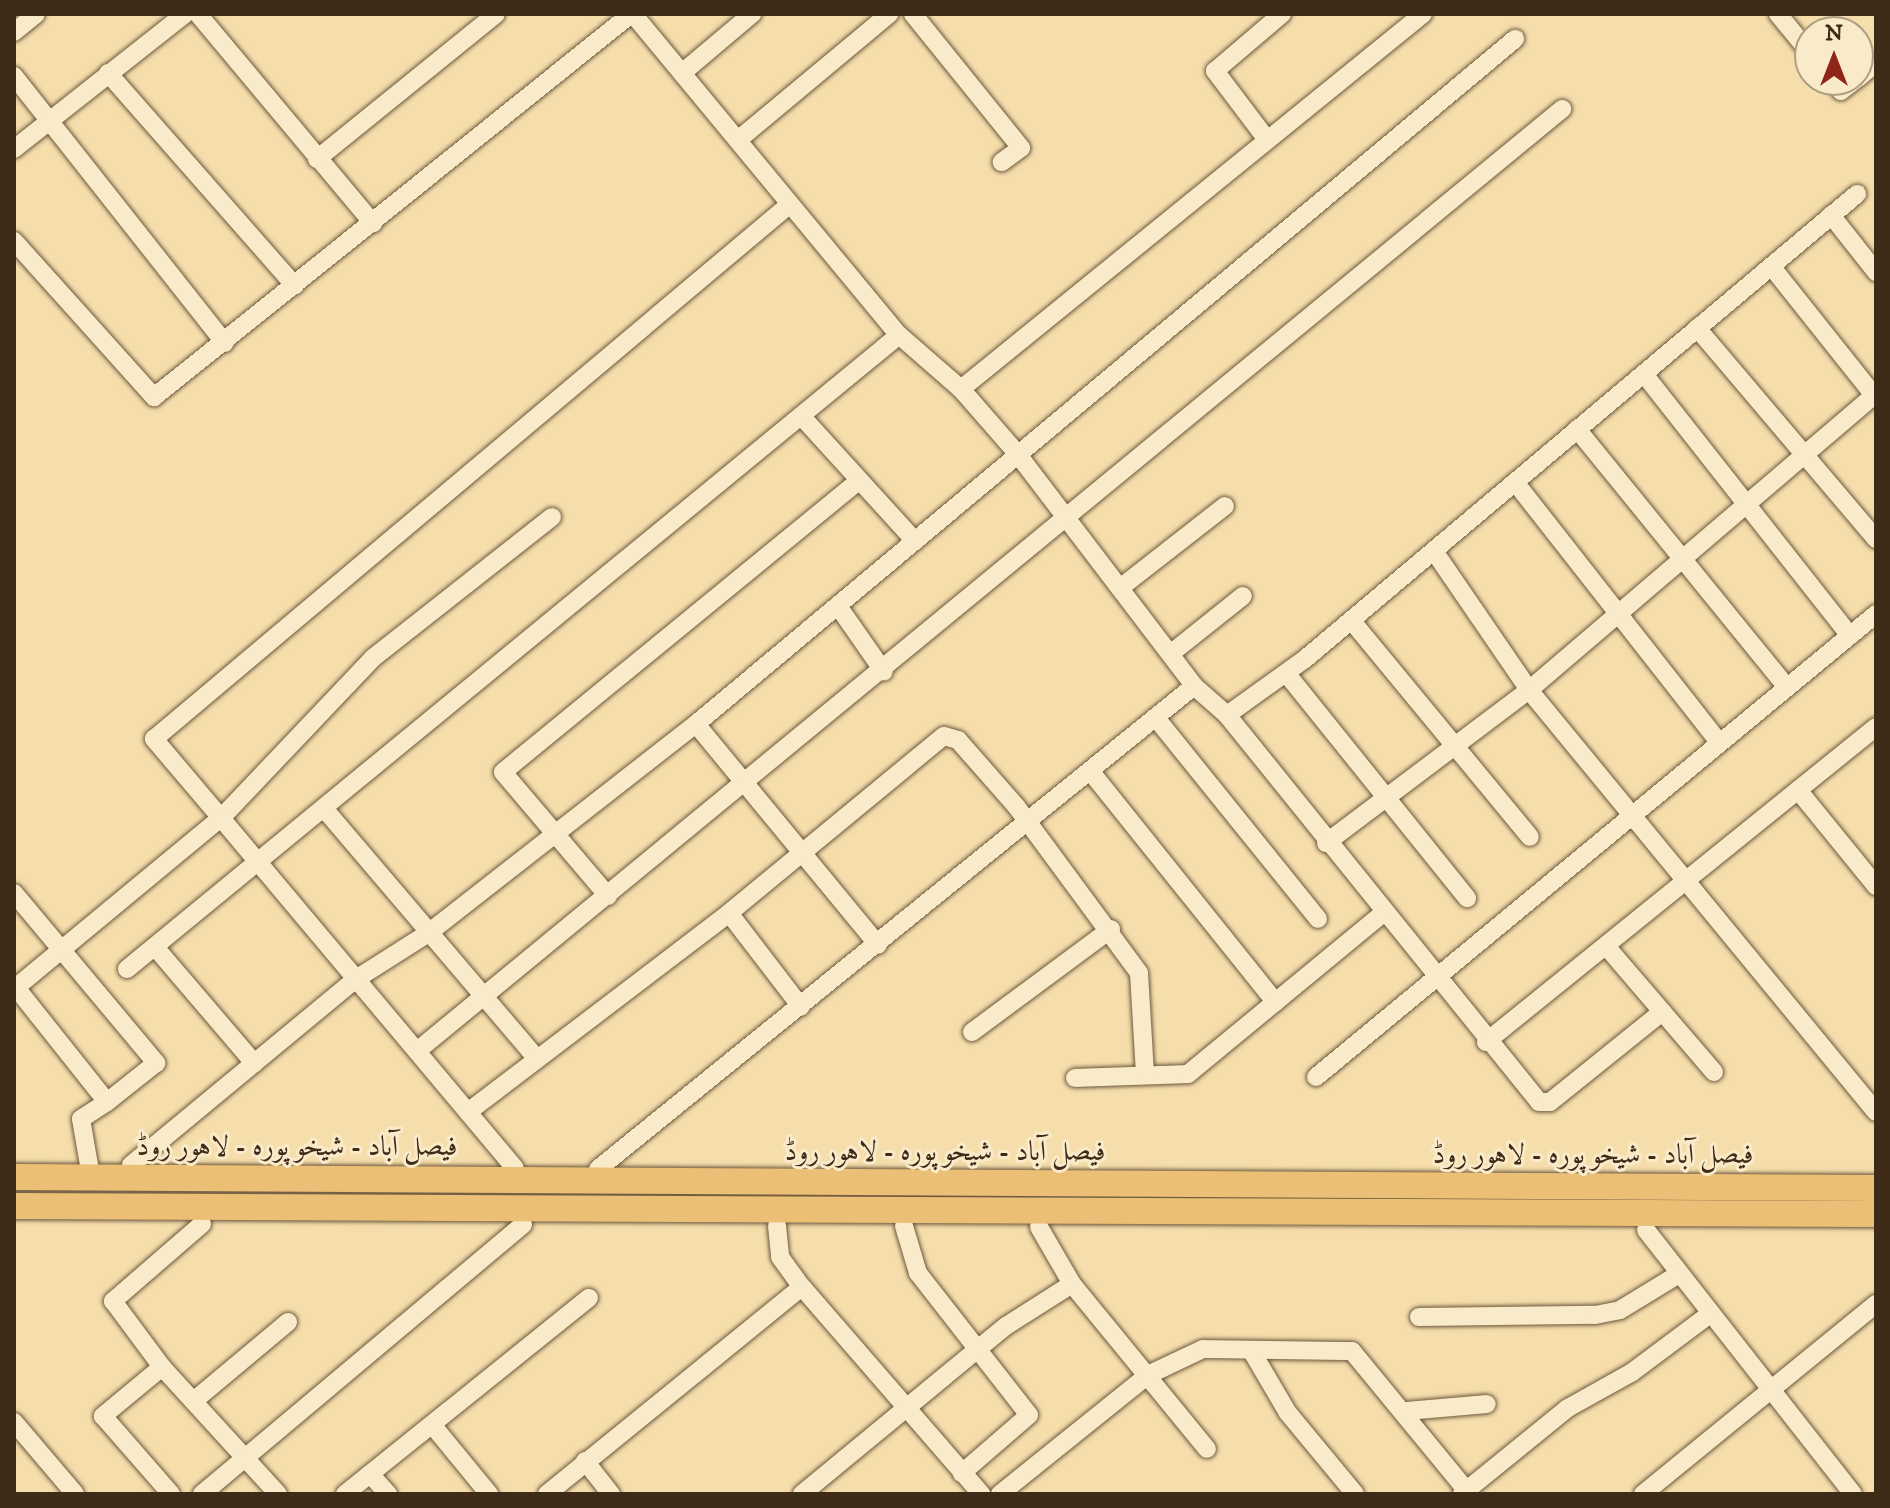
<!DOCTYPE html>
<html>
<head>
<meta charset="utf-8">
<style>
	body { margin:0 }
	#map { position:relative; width:1890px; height:1508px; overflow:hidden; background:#f6deac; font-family:"IM FELL DW Pica",Amiri,serif }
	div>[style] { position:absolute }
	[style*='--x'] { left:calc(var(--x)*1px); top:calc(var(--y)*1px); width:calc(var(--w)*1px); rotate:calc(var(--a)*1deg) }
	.roads { filter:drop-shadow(0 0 2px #6c583d) drop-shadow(0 0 2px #6c583d) }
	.minor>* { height:18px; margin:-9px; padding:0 9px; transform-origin:9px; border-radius:9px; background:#f9eac9 }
	.highway>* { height:26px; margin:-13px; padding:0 13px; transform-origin:13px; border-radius:13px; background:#ebbf76 }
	span { translate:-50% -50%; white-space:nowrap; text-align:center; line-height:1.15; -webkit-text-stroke:6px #f9eac9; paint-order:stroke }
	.street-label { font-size:28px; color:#3e2b18 }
	.frame { position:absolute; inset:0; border:16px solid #3e2b18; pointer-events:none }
	.north { position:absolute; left:1794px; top:16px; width:80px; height:80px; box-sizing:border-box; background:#f9eac9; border:2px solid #ae9e82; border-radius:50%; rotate:0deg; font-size:22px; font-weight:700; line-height:32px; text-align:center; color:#3e2b18 }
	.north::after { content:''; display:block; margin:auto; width:28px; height:36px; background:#8f2418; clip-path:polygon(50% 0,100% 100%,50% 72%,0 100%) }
</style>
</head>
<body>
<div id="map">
	<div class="roads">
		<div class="minor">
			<i style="--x:198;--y:14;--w:273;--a:50.1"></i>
			<i style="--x:633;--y:14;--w:417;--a:50.4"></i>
			<i style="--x:899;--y:335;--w:82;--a:41.1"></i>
			<i style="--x:961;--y:389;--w:84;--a:48.9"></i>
			<i style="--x:1016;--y:452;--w:294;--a:52.7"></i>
			<i style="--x:1194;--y:686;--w:44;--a:41.3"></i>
			<i style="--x:1227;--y:715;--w:497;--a:51.1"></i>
			<i style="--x:1539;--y:1102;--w:11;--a:0"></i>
			<i style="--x:1550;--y:1102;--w:144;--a:-38.8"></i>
			<i style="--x:913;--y:14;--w:172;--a:51.1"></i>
			<i style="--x:1021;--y:148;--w:24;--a:144"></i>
			<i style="--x:1778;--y:14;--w:50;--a:50.6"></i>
			<i style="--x:14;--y:32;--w:28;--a:-39"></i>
			<i style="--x:108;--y:73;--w:283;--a:48.7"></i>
			<i style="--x:682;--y:73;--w:92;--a:-40.1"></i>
			<i style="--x:14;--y:76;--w:340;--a:51.7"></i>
			<i style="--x:1858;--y:78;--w:23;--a:-40"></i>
			<i style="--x:1832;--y:80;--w:14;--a:51"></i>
			<i style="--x:1841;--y:91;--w:18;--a:-38"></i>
			<i style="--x:1265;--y:137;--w:83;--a:-127.1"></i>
			<i style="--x:1215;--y:71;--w:88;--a:-40.4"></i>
			<i style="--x:738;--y:140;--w:197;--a:-39.8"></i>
			<i style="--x:14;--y:149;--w:218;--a:-38.3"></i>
			<i style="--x:317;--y:159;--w:230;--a:-39"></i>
			<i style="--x:1831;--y:215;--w:73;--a:51.7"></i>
			<i style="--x:14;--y:241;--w:210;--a:48.1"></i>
			<i style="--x:154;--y:397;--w:612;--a:-38.76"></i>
			<i style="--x:1771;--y:266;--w:169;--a:51.5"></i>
			<i style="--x:1697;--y:328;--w:277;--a:49.7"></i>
			<i style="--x:1644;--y:374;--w:333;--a:51.8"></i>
			<i style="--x:961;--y:389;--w:595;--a:-39.07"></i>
			<i style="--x:804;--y:419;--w:165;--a:47.7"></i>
			<i style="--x:1577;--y:429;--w:328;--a:50.9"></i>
			<i style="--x:1515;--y:482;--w:330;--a:51.9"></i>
			<i style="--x:552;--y:517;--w:228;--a:141.8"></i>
			<i style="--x:373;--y:658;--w:221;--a:133.5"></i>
			<i style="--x:221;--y:818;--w:104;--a:-130.3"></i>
			<i style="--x:154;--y:739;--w:831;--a:-40.07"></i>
			<i style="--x:1434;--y:551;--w:168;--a:55.6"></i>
			<i style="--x:1529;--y:690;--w:456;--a:-40.5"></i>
			<i style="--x:1120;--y:588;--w:133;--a:-38"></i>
			<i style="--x:838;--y:606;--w:80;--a:55.1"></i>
			<i style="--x:1351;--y:620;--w:281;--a:50.5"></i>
			<i style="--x:1174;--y:651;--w:88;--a:-38.6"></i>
			<i style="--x:1286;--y:673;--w:289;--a:51.2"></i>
			<i style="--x:1227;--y:715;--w:96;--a:-35.7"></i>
			<i style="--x:1305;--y:659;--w:722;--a:-40.11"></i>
			<i style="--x:1156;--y:718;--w:258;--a:51.1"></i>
			<i style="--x:696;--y:724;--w:286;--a:50.5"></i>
			<i style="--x:1091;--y:772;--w:295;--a:51.3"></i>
			<i style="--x:1798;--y:790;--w:124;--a:50.9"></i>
			<i style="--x:327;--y:812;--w:324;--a:49.6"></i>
			<i style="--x:1326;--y:843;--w:254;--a:-37"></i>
			<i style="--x:1529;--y:690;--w:546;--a:50.57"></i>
			<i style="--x:14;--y:893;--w:222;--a:50.1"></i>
			<i style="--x:156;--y:1063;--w:63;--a:141.5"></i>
			<i style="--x:608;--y:896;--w:162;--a:-130.3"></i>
			<i style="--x:503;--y:772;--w:460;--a:-39.3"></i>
			<i style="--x:729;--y:913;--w:118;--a:52.5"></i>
			<i style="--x:1606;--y:946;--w:166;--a:49.4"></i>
			<i style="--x:155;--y:947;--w:153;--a:49.5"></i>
			<i style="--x:127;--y:969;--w:999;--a:-39.39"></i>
			<i style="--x:14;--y:985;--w:149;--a:51.5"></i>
			<i style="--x:107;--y:1102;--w:31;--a:147"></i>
			<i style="--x:81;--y:1119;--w:47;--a:80.1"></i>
			<i style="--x:14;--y:989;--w:268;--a:-39.6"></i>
			<i style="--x:221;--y:818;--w:457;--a:50"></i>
			<i style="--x:972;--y:1032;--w:173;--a:-36.5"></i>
			<i style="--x:1486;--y:1042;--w:501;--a:-38.93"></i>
			<i style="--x:417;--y:1051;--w:1483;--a:-39.44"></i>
			<i style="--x:1316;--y:1077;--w:727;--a:-39.58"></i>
			<i style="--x:1075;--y:1078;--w:113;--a:-2"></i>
			<i style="--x:1188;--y:1074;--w:251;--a:-39.5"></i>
			<i style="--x:468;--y:1112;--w:328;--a:-37.3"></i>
			<i style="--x:729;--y:913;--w:278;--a:-39.5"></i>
			<i style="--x:944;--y:736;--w:15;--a:16"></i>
			<i style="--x:958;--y:740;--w:88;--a:48.7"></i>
			<i style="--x:1016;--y:806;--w:207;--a:53.6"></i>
			<i style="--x:1139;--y:973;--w:101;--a:86.6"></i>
			<i style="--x:131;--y:1165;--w:292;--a:-39.6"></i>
			<i style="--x:356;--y:979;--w:84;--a:-32.4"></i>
			<i style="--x:427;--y:934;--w:341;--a:-38"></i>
			<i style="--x:696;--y:724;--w:1068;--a:-39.91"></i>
			<i style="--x:598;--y:1169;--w:767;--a:-39.02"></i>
			<i style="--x:202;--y:1224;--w:118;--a:139.1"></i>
			<i style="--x:113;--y:1301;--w:82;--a:53.4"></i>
			<i style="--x:162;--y:1367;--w:172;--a:47.6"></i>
			<i style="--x:777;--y:1226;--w:31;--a:84"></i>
			<i style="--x:780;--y:1257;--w:37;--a:54"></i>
			<i style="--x:904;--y:1226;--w:49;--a:73.4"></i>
			<i style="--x:918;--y:1273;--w:180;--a:52"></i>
			<i style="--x:1029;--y:1415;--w:89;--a:139.1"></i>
			<i style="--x:1039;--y:1227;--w:66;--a:59.9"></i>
			<i style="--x:1072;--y:1284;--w:213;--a:50.7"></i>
			<i style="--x:1646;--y:1230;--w:335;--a:51.9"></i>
			<i style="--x:1419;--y:1317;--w:176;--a:-0.7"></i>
			<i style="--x:1595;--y:1315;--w:25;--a:-11"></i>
			<i style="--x:1620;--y:1310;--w:69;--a:-31.4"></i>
			<i style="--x:1251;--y:1350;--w:73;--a:59.6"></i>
			<i style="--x:1288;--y:1413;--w:105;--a:50.4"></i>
			<i style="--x:162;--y:1367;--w:77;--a:140.3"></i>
			<i style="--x:103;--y:1416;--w:103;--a:48.9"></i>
			<i style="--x:196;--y:1399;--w:120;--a:-39.9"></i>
			<i style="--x:1407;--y:1411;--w:80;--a:-5"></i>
			<i style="--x:14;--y:1422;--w:94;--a:49.7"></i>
			<i style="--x:434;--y:1427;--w:87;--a:50.6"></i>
			<i style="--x:585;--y:1461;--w:42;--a:51.8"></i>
			<i style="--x:370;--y:1474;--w:27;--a:48"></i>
			<i style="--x:202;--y:1494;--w:419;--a:-40"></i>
			<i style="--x:345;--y:1494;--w:313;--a:-38.8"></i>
			<i style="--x:547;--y:1494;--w:328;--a:-39.1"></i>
			<i style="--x:802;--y:1287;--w:274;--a:49.1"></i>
			<i style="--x:802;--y:1494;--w:264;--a:-39.5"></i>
			<i style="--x:1006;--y:1326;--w:78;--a:-32.5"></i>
			<i style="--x:1000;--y:1494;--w:190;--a:-38.8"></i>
			<i style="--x:1148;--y:1375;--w:61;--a:-25.3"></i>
			<i style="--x:1203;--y:1349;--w:149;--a:0.8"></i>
			<i style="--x:1352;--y:1351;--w:180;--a:50.6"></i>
			<i style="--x:1462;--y:1494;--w:136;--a:-39.1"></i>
			<i style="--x:1568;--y:1408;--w:72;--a:-29.1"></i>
			<i style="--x:1631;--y:1373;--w:99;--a:-36.8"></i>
			<i style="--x:1643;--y:1494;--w:301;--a:-39.2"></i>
		</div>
		<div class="highway">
			<i style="--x:14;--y:1177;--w:1862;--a:0.34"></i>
			<i style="--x:14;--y:1206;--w:1862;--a:0.25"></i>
		</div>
	</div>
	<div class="street-label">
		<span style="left:297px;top:1147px">فیصل آباد - شیخو پورہ - لاہور روڈ</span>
		<span style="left:945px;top:1152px">فیصل آباد - شیخو پورہ - لاہور روڈ</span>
		<span style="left:1593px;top:1155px">فیصل آباد - شیخو پورہ - لاہور روڈ</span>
	</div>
	<div class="frame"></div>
	<div class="north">N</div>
</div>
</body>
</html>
